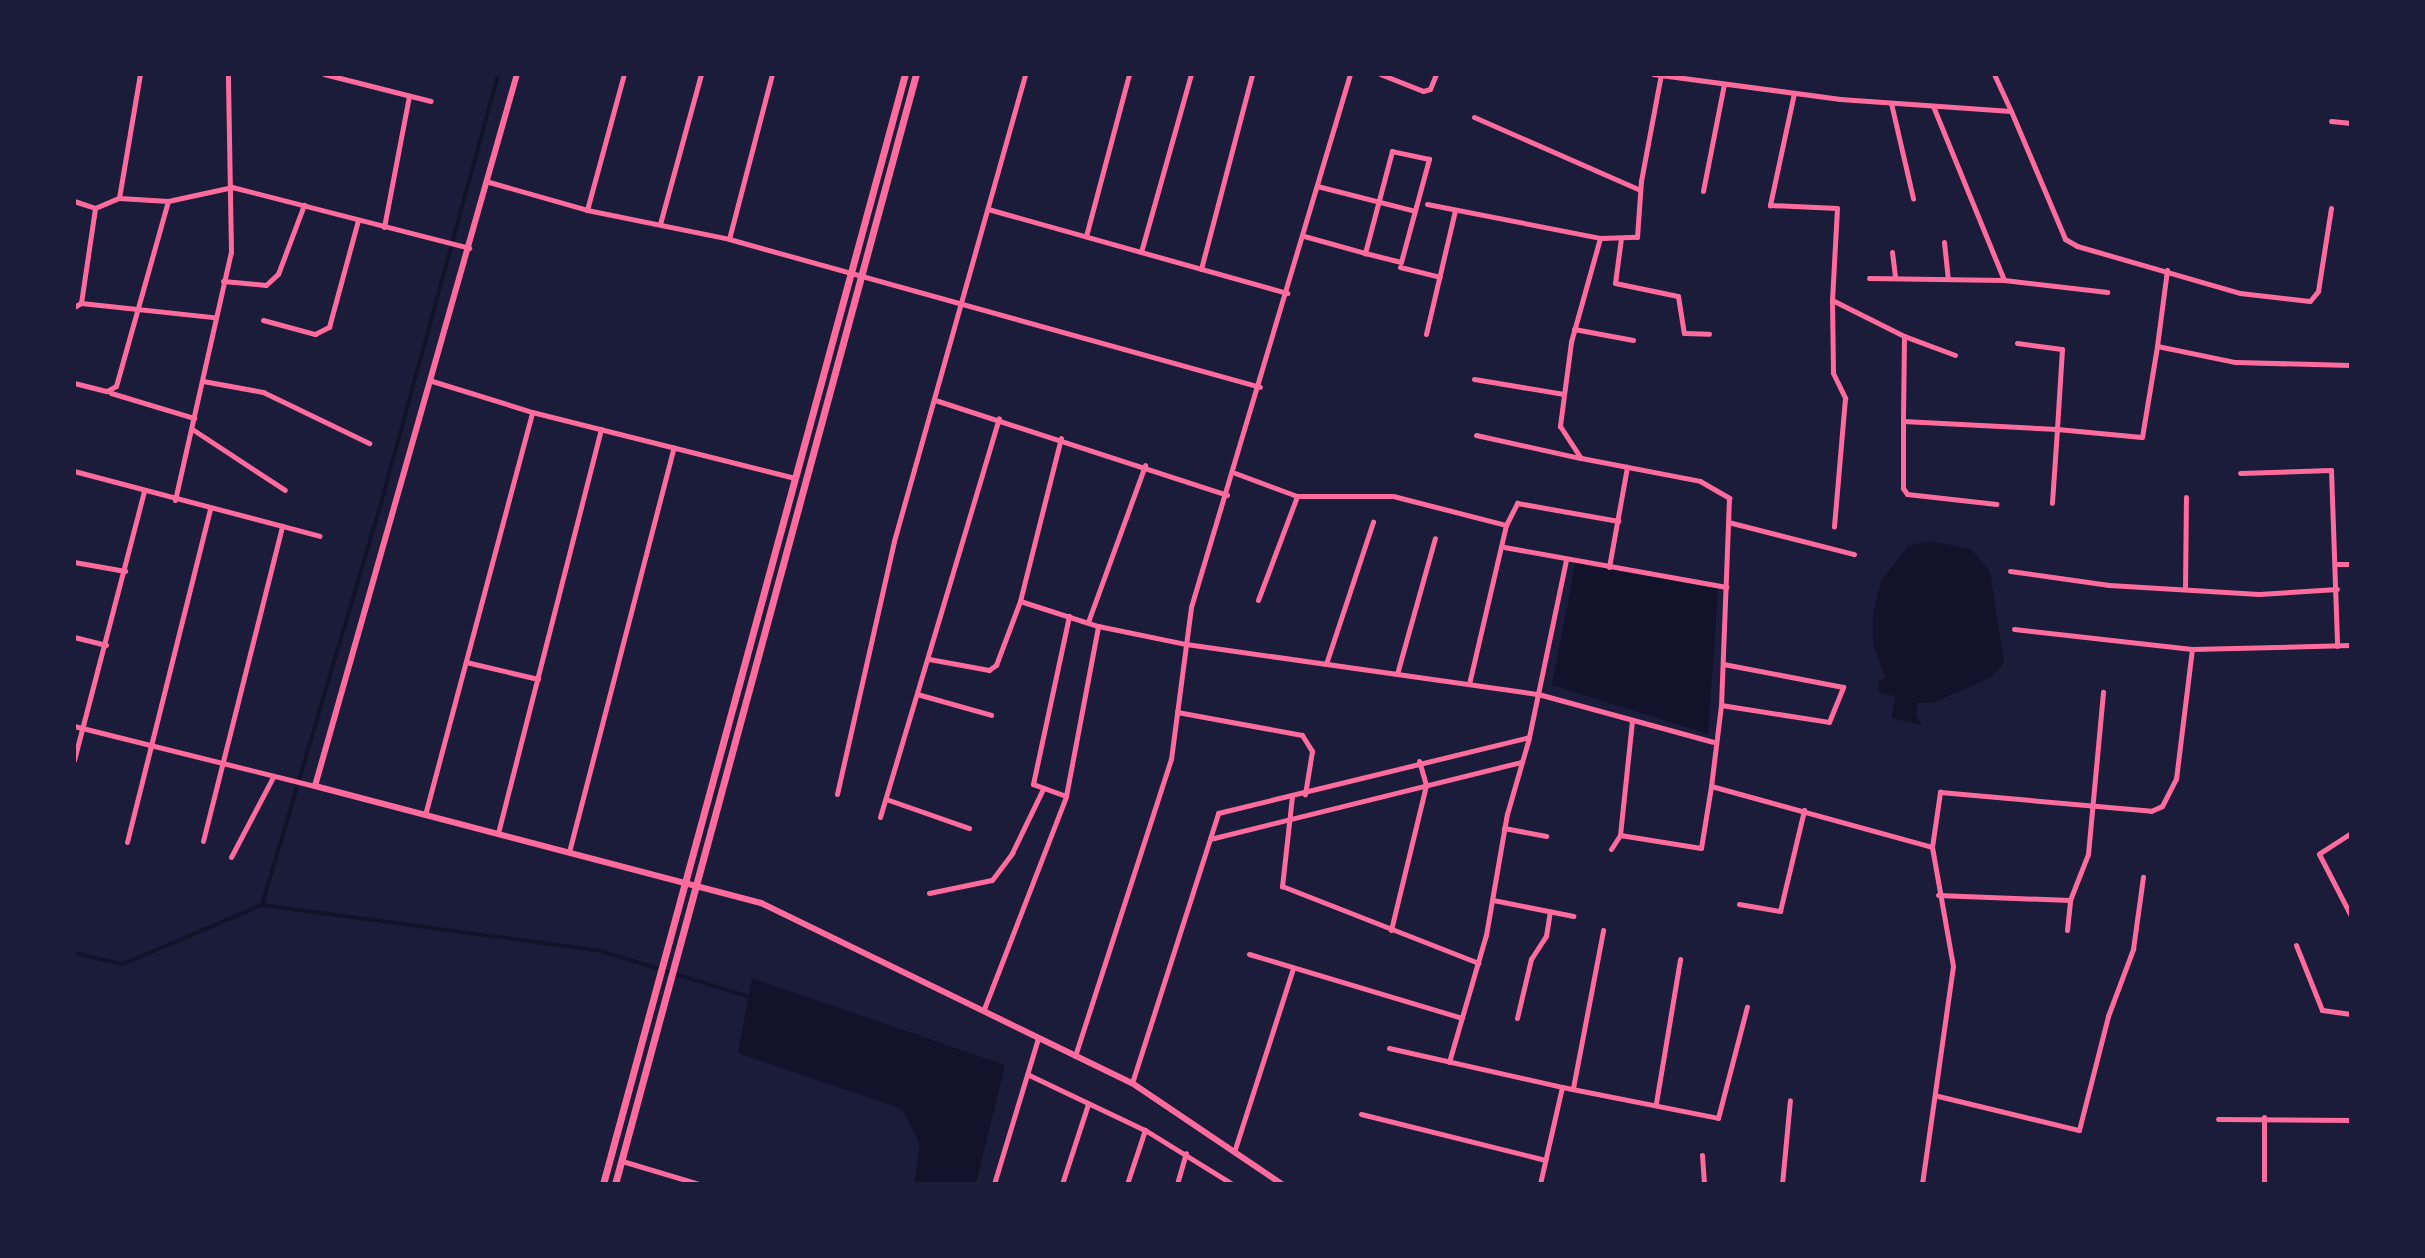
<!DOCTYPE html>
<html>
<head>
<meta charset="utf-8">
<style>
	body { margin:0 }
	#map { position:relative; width:2425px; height:1258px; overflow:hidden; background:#1b1b3a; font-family:"DM Sans",sans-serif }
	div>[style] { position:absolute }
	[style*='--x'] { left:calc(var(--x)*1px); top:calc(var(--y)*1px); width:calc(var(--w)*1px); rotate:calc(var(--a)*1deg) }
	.water>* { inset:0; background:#12122b }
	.stream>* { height:4px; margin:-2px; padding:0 2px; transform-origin:2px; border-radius:2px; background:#12122b }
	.minor>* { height:5px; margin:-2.5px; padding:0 2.5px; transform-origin:2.5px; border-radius:2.5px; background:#ff6b9d }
	.tertiary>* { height:6px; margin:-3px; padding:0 3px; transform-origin:3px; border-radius:3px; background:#ff6b9d }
	.secondary>* { height:7px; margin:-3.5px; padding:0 3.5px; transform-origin:3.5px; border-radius:3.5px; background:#ff6b9d }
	span { translate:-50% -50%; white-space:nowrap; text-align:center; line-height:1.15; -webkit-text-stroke:6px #1b1b3a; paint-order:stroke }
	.frame { position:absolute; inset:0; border:76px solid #1b1b3a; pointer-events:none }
</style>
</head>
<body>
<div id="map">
	<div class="water">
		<i style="clip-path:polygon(1929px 541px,1971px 549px,1990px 572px,2004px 663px,1990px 678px,1932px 703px,1918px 703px,1916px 715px,1922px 725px,1892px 718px,1895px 696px,1879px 693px,1878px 682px,1885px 677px,1873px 643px,1873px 615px,1881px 581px,1908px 546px)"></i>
		<i style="clip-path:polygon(1576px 560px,1718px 587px,1708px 734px,1552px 685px)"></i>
		<i style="clip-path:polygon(752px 978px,1005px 1065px,976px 1184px,914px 1184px,920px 1144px,902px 1109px,738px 1053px)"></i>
	</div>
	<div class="stream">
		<i style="--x:262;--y:905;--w:431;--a:-73.5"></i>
		<i style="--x:384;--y:492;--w:433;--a:-74.7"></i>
		<i style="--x:74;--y:953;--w:50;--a:12.7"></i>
		<i style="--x:123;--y:964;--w:151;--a:-23"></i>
		<i style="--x:262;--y:905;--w:342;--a:7.7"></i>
		<i style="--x:601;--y:951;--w:156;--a:17.2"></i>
	</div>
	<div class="minor">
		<i style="--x:324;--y:74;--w:110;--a:14.2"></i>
		<i style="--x:1380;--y:74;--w:46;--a:21.6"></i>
		<i style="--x:1423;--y:91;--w:7;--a:-16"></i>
		<i style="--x:1430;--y:89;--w:16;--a:-68"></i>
		<i style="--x:1653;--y:74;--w:189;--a:7.6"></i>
		<i style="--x:1840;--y:99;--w:171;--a:4"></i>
		<i style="--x:2011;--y:111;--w:41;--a:-114.7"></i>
		<i style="--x:1794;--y:93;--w:115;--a:102.1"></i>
		<i style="--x:1770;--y:205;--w:67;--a:2.6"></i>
		<i style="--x:1837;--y:208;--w:92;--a:93.1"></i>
		<i style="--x:1832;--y:300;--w:80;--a:26.6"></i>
		<i style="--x:1891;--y:103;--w:98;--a:77"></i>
		<i style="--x:1933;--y:106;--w:188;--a:67.8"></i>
		<i style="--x:2011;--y:111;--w:139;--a:67.1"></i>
		<i style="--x:2065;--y:239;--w:14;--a:30"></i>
		<i style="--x:2077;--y:246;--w:170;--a:16.1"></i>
		<i style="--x:2240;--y:293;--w:70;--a:6.5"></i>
		<i style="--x:2310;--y:301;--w:13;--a:-51"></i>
		<i style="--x:2318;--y:291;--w:84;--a:-81.1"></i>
		<i style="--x:1474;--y:117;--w:181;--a:23.7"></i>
		<i style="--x:2331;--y:121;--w:20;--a:6"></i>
		<i style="--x:489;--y:182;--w:102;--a:15.9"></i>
		<i style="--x:587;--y:210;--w:145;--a:11.5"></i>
		<i style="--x:729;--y:239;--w:551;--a:15.57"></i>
		<i style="--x:1317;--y:186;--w:101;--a:14.3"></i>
		<i style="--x:1703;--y:191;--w:109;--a:-78.9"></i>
		<i style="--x:119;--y:198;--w:126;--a:-80.4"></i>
		<i style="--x:74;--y:201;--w:22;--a:18"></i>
		<i style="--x:95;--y:208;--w:26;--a:-23"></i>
		<i style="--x:119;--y:198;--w:49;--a:3.5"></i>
		<i style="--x:168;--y:201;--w:66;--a:-12.3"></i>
		<i style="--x:232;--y:187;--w:245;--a:14.4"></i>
		<i style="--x:1427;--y:204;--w:176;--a:11.1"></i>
		<i style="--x:1600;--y:238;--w:37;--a:-2"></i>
		<i style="--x:1637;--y:237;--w:56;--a:-85.9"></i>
		<i style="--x:1641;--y:181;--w:109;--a:-79.4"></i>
		<i style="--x:988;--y:209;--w:311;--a:15.7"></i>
		<i style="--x:587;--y:210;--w:141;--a:-74.8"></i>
		<i style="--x:660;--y:224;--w:156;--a:-74.7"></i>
		<i style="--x:384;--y:227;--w:133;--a:-79.2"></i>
		<i style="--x:1086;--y:236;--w:168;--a:-75.1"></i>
		<i style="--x:1304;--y:236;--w:63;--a:15.6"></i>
		<i style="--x:1365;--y:253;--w:37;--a:14"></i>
		<i style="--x:1401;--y:262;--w:107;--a:-74.8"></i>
		<i style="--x:1429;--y:159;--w:38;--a:-168"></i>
		<i style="--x:1392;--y:151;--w:106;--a:104.8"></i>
		<i style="--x:1600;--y:238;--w:108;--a:105.6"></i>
		<i style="--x:1571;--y:342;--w:85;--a:97.5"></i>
		<i style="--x:1560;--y:426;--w:38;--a:57"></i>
		<i style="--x:1581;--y:458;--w:121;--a:10.9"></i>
		<i style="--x:1700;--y:481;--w:34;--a:30"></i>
		<i style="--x:1729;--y:498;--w:207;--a:92.2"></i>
		<i style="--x:1721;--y:705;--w:82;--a:97"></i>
		<i style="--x:1711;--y:786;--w:229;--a:15.4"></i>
		<i style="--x:1932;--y:847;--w:121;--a:80"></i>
		<i style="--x:1953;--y:966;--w:220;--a:98.1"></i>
		<i style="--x:1621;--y:238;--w:45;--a:97.6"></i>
		<i style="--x:1615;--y:283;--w:64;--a:11.7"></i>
		<i style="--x:1678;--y:296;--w:37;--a:81"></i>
		<i style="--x:1684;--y:333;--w:25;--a:2"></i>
		<i style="--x:729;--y:239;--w:171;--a:-75.4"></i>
		<i style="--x:1944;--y:242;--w:36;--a:84"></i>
		<i style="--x:1141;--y:252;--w:185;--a:-74.3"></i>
		<i style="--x:1892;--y:252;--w:26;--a:83"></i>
		<i style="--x:1400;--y:267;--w:41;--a:14"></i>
		<i style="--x:1201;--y:269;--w:202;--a:-75.3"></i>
		<i style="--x:2167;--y:270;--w:77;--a:97.5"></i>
		<i style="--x:2157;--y:346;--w:80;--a:11.6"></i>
		<i style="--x:2235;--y:362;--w:116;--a:1.5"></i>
		<i style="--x:1869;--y:278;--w:135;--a:0.8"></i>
		<i style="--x:2004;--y:280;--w:104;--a:6.6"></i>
		<i style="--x:223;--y:281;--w:43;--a:5.3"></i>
		<i style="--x:266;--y:285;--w:16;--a:-43"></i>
		<i style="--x:278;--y:274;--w:74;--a:-69.4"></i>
		<i style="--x:1832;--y:300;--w:73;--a:89.2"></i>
		<i style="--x:1833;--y:373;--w:28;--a:64"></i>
		<i style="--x:1845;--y:398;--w:129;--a:94.9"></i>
		<i style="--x:81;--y:303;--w:133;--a:6.1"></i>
		<i style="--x:74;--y:307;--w:8;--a:-30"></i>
		<i style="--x:81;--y:303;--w:96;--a:-81.6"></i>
		<i style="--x:263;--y:320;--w:54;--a:15.1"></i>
		<i style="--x:315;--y:334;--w:16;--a:-27"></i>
		<i style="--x:329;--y:327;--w:111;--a:-74.8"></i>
		<i style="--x:1574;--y:329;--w:60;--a:10.6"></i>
		<i style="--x:1426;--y:334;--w:127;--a:-76.8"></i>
		<i style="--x:2017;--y:343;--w:45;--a:7.6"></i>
		<i style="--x:2062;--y:349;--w:80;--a:93.6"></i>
		<i style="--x:2057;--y:429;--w:85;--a:5.4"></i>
		<i style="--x:2142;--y:437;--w:92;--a:-80.6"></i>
		<i style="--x:1955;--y:355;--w:54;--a:-159.6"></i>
		<i style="--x:1904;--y:336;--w:85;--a:90.7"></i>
		<i style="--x:1903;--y:421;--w:154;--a:3"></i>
		<i style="--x:2057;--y:429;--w:74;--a:93.9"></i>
		<i style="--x:1474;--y:379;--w:91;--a:9.5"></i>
		<i style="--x:203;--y:381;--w:61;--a:10.4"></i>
		<i style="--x:263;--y:392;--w:118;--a:25.7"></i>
		<i style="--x:432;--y:381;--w:105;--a:17.2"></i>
		<i style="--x:532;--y:412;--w:271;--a:14.1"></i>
		<i style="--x:74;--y:383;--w:34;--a:14"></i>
		<i style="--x:107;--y:391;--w:10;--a:-29"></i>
		<i style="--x:116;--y:386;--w:192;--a:-74.3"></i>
		<i style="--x:111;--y:393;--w:87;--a:16.8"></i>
		<i style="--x:935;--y:400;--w:307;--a:18"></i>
		<i style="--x:1903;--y:421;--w:67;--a:90"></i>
		<i style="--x:1903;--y:488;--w:7;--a:56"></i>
		<i style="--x:1907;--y:494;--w:90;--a:6.4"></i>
		<i style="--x:192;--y:429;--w:111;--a:33.3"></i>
		<i style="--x:1476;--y:435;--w:107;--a:12.5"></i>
		<i style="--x:74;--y:471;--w:254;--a:14.8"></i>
		<i style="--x:1235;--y:473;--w:66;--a:20.4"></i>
		<i style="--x:1297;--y:496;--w:96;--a:0"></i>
		<i style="--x:1393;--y:496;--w:117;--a:14.4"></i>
		<i style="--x:1506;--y:525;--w:163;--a:103.1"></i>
		<i style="--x:2240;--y:473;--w:91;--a:-1.9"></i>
		<i style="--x:2331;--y:470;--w:176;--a:88"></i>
		<i style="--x:175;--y:500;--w:254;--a:-77.3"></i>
		<i style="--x:231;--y:252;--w:178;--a:-91"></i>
		<i style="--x:1728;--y:522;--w:130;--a:14.3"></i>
		<i style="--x:1506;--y:525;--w:25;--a:-63"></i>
		<i style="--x:1517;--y:503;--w:103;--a:10.1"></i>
		<i style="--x:1504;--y:547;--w:226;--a:10.2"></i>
		<i style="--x:74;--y:562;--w:52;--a:10"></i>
		<i style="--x:2335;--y:564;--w:16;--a:0"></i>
		<i style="--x:1609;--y:567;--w:102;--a:-79.8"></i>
		<i style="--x:2010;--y:571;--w:100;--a:8"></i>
		<i style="--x:2109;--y:585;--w:150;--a:3.4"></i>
		<i style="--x:2259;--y:594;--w:78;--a:-3.7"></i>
		<i style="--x:2185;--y:589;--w:92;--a:-89.4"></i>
		<i style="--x:1258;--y:600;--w:111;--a:-69.4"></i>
		<i style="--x:1020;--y:601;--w:82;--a:17.8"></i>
		<i style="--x:1098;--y:626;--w:90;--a:11.6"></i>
		<i style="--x:1186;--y:644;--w:356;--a:8.1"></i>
		<i style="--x:1538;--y:694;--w:181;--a:15.3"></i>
		<i style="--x:1088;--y:622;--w:167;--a:-70"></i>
		<i style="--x:2014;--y:629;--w:179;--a:6.4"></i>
		<i style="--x:2192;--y:649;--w:159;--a:-1.4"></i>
		<i style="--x:74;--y:637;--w:33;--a:14"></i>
		<i style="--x:929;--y:659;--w:61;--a:10.4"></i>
		<i style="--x:989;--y:670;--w:9;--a:-36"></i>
		<i style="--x:996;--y:665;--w:68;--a:-69.4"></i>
		<i style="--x:1020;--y:601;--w:168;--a:-75.9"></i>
		<i style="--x:466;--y:662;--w:74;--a:13.3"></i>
		<i style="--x:1326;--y:664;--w:150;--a:-71.7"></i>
		<i style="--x:1397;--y:674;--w:141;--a:-74.4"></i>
		<i style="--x:917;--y:694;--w:77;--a:15.8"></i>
		<i style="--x:1721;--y:705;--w:109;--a:8.9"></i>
		<i style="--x:1829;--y:722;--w:38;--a:-68"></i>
		<i style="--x:1843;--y:687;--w:122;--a:-169.1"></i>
		<i style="--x:1177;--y:712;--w:127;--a:10.4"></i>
		<i style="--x:1302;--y:735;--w:19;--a:58"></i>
		<i style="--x:1312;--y:751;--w:44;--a:99.2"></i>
		<i style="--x:74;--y:726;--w:248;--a:14"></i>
		<i style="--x:74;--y:760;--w:278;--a:-75.4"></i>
		<i style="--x:837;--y:794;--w:259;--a:-77.3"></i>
		<i style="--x:894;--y:541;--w:485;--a:-74.3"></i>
		<i style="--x:1066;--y:796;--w:35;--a:-160"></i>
		<i style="--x:1033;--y:784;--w:172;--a:-77.9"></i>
		<i style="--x:1292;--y:796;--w:91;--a:96.3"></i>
		<i style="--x:1282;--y:886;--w:211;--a:21.4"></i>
		<i style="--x:886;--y:799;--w:88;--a:19.3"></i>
		<i style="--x:425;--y:815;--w:417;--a:-75.1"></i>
		<i style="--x:880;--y:817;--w:416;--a:-73.4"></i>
		<i style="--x:1504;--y:828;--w:43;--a:10.8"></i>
		<i style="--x:498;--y:833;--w:417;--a:-75.7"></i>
		<i style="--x:2351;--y:833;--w:38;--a:147"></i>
		<i style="--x:2319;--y:854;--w:70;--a:62.7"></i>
		<i style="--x:1620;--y:835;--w:82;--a:9.1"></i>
		<i style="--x:1701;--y:848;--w:63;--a:-80.8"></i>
		<i style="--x:1210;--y:839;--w:319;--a:-13.9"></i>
		<i style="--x:203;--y:841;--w:325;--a:-75.9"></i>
		<i style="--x:127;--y:842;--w:344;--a:-76"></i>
		<i style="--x:1932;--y:847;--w:56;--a:-81.7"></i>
		<i style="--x:1940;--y:792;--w:212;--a:5.1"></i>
		<i style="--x:2151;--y:811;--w:12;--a:-24"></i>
		<i style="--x:2162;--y:806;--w:30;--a:-63"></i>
		<i style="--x:2176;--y:779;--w:131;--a:-83"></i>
		<i style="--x:1611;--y:849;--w:17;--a:-57"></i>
		<i style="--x:1620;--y:835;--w:115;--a:-84"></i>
		<i style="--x:569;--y:852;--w:418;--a:-75.5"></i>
		<i style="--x:231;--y:857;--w:90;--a:-62.3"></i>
		<i style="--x:929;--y:893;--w:64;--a:-11.7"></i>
		<i style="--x:992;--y:880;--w:34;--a:-53"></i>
		<i style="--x:1012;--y:853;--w:69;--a:-64.2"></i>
		<i style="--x:1938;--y:895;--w:132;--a:2.2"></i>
		<i style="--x:1493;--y:900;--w:82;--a:11.3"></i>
		<i style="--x:1739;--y:904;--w:42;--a:9.7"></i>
		<i style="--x:1780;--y:911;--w:104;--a:-76.6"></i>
		<i style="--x:1391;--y:930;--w:149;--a:-76.4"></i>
		<i style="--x:1426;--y:785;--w:25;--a:-106"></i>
		<i style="--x:2067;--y:930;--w:30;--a:-84"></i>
		<i style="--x:2070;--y:900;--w:49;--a:-68.6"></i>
		<i style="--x:2088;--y:854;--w:163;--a:-84.7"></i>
		<i style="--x:2296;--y:945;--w:70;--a:68.2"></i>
		<i style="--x:2322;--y:1010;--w:29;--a:8"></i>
		<i style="--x:1249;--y:954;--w:222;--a:16.7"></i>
		<i style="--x:984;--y:1009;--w:228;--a:-68.9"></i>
		<i style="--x:1066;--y:796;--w:173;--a:-79.3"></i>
		<i style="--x:1517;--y:1018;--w:61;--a:-76.7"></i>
		<i style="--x:1531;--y:959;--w:27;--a:-57"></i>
		<i style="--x:1546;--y:936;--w:24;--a:-81"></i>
		<i style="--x:1389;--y:1048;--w:177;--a:12.7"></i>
		<i style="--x:1562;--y:1087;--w:99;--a:102.8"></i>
		<i style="--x:1075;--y:1056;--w:312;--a:-72.1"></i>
		<i style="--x:1171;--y:759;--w:153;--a:-82.5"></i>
		<i style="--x:1191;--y:607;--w:556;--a:-73.39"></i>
		<i style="--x:1449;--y:1062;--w:132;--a:-73.8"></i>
		<i style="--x:1486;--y:935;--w:123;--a:-80.2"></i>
		<i style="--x:1507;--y:814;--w:79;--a:-73.9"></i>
		<i style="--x:1029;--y:1075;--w:128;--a:25.4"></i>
		<i style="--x:1145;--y:1130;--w:102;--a:31.8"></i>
		<i style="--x:1132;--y:1083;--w:283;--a:-72.3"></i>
		<i style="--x:1218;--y:813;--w:320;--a:-13.7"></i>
		<i style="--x:1529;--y:737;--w:181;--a:-78.2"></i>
		<i style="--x:1562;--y:1087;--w:159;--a:11.2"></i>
		<i style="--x:1718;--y:1118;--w:115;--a:-75.4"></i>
		<i style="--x:1573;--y:1088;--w:161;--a:-79.2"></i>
		<i style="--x:1938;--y:1096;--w:145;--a:13.6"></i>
		<i style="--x:2079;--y:1130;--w:118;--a:-75.7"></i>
		<i style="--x:2108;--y:1016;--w:72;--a:-69.5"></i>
		<i style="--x:2133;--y:949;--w:73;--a:-82.1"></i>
		<i style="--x:1656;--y:1103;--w:146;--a:-80.5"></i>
		<i style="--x:1361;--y:1114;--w:190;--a:14"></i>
		<i style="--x:2264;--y:1117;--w:67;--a:90"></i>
		<i style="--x:2218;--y:1119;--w:133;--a:0.4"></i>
		<i style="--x:1235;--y:1149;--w:190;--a:-72.2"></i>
		<i style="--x:1702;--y:1155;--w:29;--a:86"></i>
		<i style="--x:622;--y:1161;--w:80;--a:16.6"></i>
		<i style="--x:994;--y:1184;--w:152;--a:-73.2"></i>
		<i style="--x:1062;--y:1184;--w:84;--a:-72"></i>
		<i style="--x:1127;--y:1184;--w:57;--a:-71.6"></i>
		<i style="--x:1177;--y:1184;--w:32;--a:-74"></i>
		<i style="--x:1782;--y:1184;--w:84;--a:-84.6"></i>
	</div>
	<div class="tertiary">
		<i style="--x:517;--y:74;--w:740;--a:105.84"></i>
		<i style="--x:315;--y:786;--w:461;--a:14.7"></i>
		<i style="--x:761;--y:903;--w:412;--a:25.9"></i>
		<i style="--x:1132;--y:1083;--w:181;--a:34"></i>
	</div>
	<div class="secondary">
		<i style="--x:603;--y:1184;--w:1150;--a:-74.78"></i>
		<i style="--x:615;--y:1184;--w:1150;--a:-74.83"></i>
	</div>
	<div class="frame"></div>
</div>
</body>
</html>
